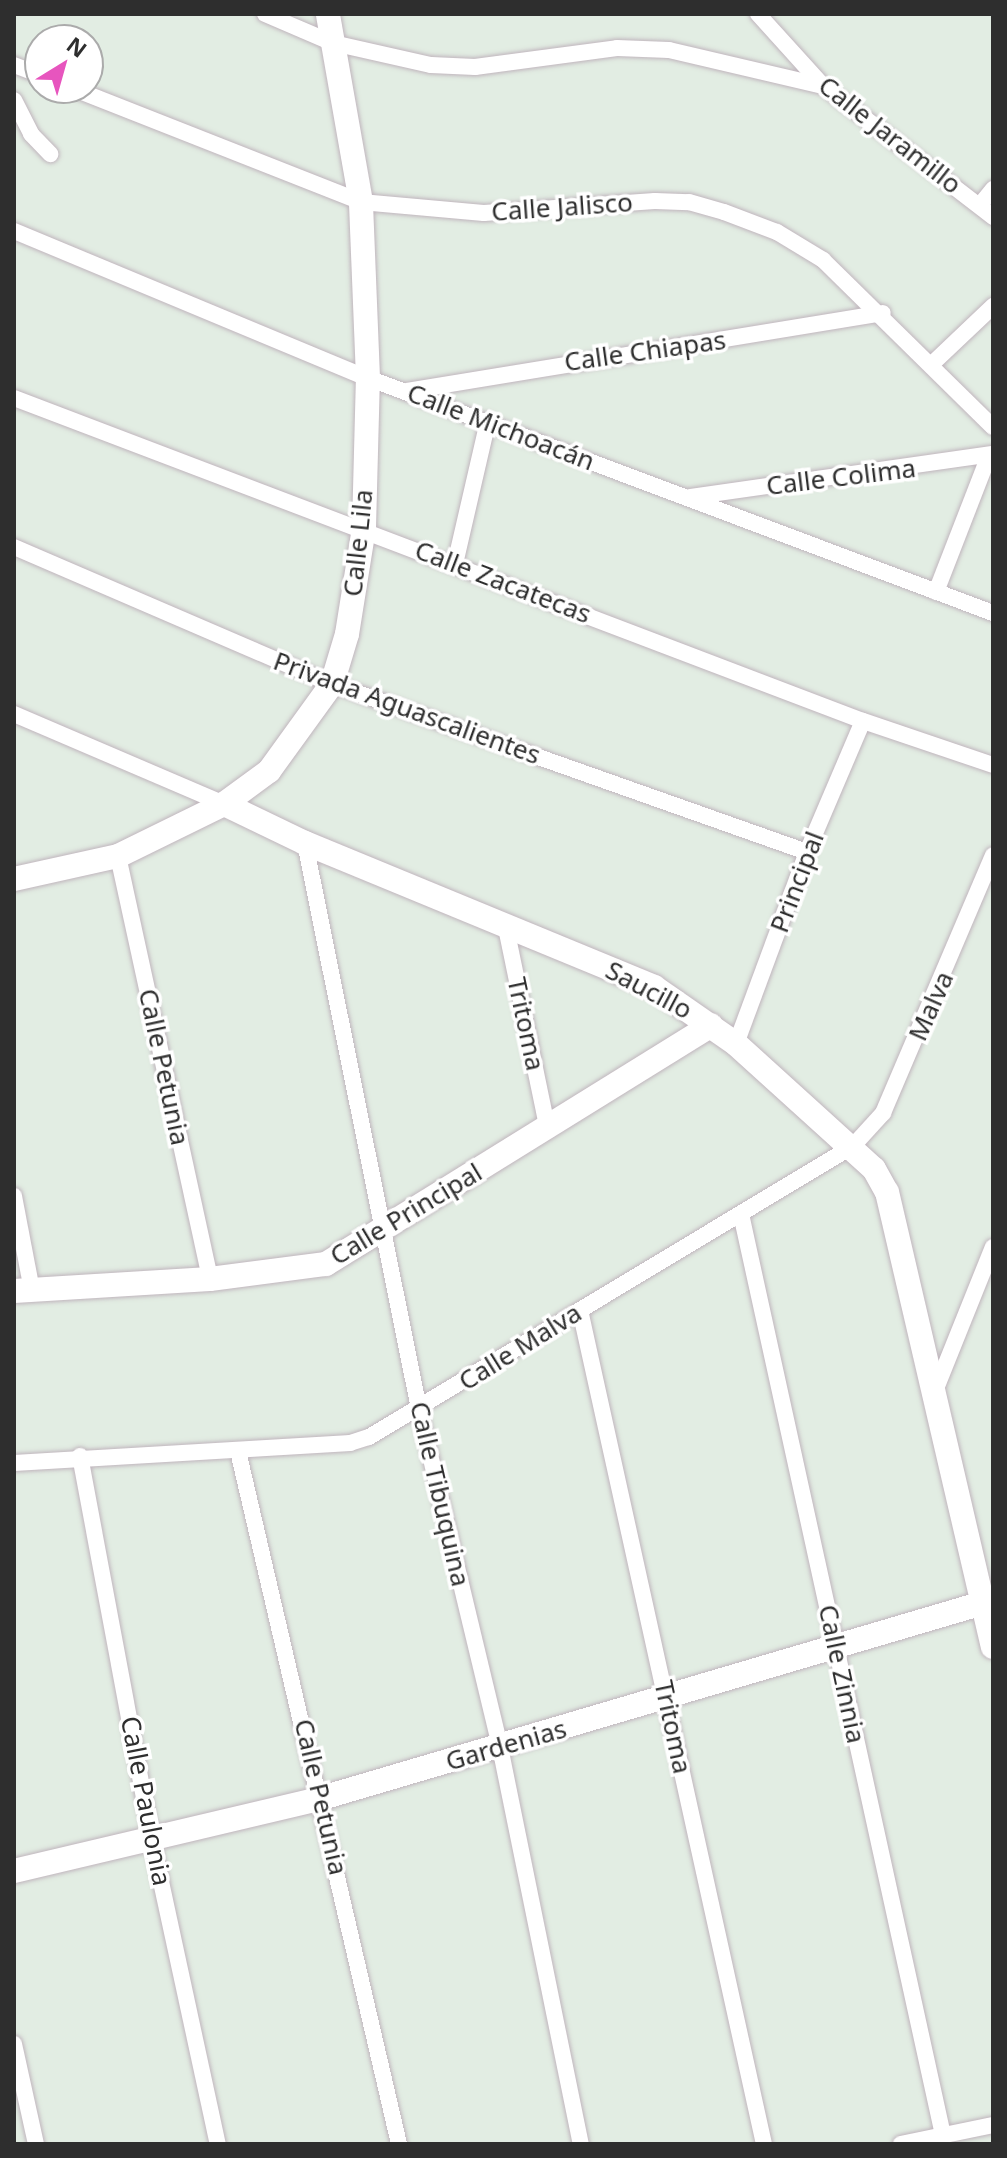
<!DOCTYPE html>
<html>
<head>
<meta charset="utf-8">
<style>
	body { margin:0 }
	#map { position:relative; width:1007px; height:2158px; overflow:hidden; background:#e2ede3; font-family:"Noto Sans",sans-serif }
	div>[style] { position:absolute }
	[style*='--x'] { left:calc(var(--x)*1px); top:calc(var(--y)*1px); width:calc(var(--w)*1px); rotate:calc(var(--a)*1deg) }
	.roads { filter:drop-shadow(0 0 2px #c0b5bd) drop-shadow(0 0 2px #c0b5bd) }
	.street>* { height:16px; margin:-8px; padding:0 8px; transform-origin:8px; border-radius:8px; background:#fff }
	.secondary>* { height:24px; margin:-12px; padding:0 12px; transform-origin:12px; border-radius:12px; background:#fff }
	span { translate:-50% -50%; white-space:nowrap; text-align:center; line-height:1.15; -webkit-text-stroke:7px #fff; paint-order:stroke }
	.street-label { font-size:26px; color:#2e2e2e }
	.frame { position:absolute; inset:0; border:16px solid #2e2e2e; pointer-events:none }
	.north { position:absolute; left:24px; top:24px; width:80px; height:80px; box-sizing:border-box; background:#fff; border:2px solid #ababab; border-radius:50%; rotate:37deg; font-size:22px; font-weight:700; line-height:32px; text-align:center; color:#2e2e2e }
	.north::after { content:''; display:block; margin:auto; width:28px; height:36px; background:#e755be; clip-path:polygon(50% 0,100% 100%,50% 72%,0 100%) }
</style>
</head>
<body>
<div id="map">
	<div class="roads">
		<div class="street">
			<i style="--x:265;--y:14;--w:74;--a:23.1"></i>
			<i style="--x:333;--y:43;--w:100;--a:12.7"></i>
			<i style="--x:431;--y:65;--w:44;--a:2.6"></i>
			<i style="--x:475;--y:67;--w:143;--a:-7.6"></i>
			<i style="--x:617;--y:48;--w:52;--a:2.2"></i>
			<i style="--x:669;--y:50;--w:158;--a:13.2"></i>
			<i style="--x:758;--y:14;--w:97;--a:47.9"></i>
			<i style="--x:823;--y:86;--w:215;--a:37.6"></i>
			<i style="--x:14;--y:65;--w:28;--a:21"></i>
			<i style="--x:72;--y:88;--w:311;--a:21.5"></i>
			<i style="--x:361;--y:202;--w:123;--a:5.1"></i>
			<i style="--x:484;--y:213;--w:171;--a:-4"></i>
			<i style="--x:655;--y:201;--w:34;--a:2"></i>
			<i style="--x:689;--y:202;--w:36;--a:16"></i>
			<i style="--x:724;--y:212;--w:57;--a:20.7"></i>
			<i style="--x:777;--y:232;--w:54;--a:31.3"></i>
			<i style="--x:823;--y:260;--w:238;--a:44.5"></i>
			<i style="--x:14;--y:100;--w:38;--a:63"></i>
			<i style="--x:31;--y:134;--w:28;--a:46"></i>
			<i style="--x:980;--y:205;--w:21;--a:-51"></i>
			<i style="--x:14;--y:231;--w:383;--a:22.6"></i>
			<i style="--x:368;--y:378;--w:668;--a:20.61"></i>
			<i style="--x:933;--y:363;--w:83;--a:-43.5"></i>
			<i style="--x:407;--y:391;--w:482;--a:-9.3"></i>
			<i style="--x:14;--y:398;--w:908;--a:20.83"></i>
			<i style="--x:863;--y:721;--w:137;--a:18.7"></i>
			<i style="--x:690;--y:497;--w:306;--a:-8.1"></i>
			<i style="--x:14;--y:547;--w:346;--a:23.3"></i>
			<i style="--x:332;--y:684;--w:504;--a:19.48"></i>
			<i style="--x:455;--y:564;--w:147;--a:-77"></i>
			<i style="--x:936;--y:592;--w:144;--a:-68.8"></i>
			<i style="--x:14;--y:714;--w:228;--a:23.2"></i>
			<i style="--x:305;--y:843;--w:577;--a:78.61"></i>
			<i style="--x:419;--y:1409;--w:348;--a:76.5"></i>
			<i style="--x:500;--y:1747;--w:405;--a:78.5"></i>
			<i style="--x:118;--y:856;--w:433;--a:77.7"></i>
			<i style="--x:505;--y:923;--w:207;--a:78.3"></i>
			<i style="--x:736;--y:1044;--w:205;--a:-69.7"></i>
			<i style="--x:807;--y:852;--w:142;--a:-66.9"></i>
			<i style="--x:14;--y:1196;--w:96;--a:79.2"></i>
			<i style="--x:741;--y:1214;--w:943;--a:77.63"></i>
			<i style="--x:580;--y:1310;--w:854;--a:77.56"></i>
			<i style="--x:935;--y:1391;--w:155;--a:-68.1"></i>
			<i style="--x:238;--y:1451;--w:711;--a:76.92"></i>
			<i style="--x:80;--y:1456;--w:391;--a:79.4"></i>
			<i style="--x:152;--y:1840;--w:311;--a:77.8"></i>
			<i style="--x:14;--y:1463;--w:337;--a:-3.4"></i>
			<i style="--x:350;--y:1443;--w:20;--a:-18"></i>
			<i style="--x:369;--y:1437;--w:565;--a:-31.02"></i>
			<i style="--x:853;--y:1146;--w:45;--a:-47.7"></i>
			<i style="--x:883;--y:1113;--w:280;--a:-66.9"></i>
			<i style="--x:14;--y:2044;--w:102;--a:77.6"></i>
			<i style="--x:901;--y:2144;--w:94;--a:-11.7"></i>
		</div>
		<div class="secondary">
			<i style="--x:224;--y:804;--w:90;--a:25.7"></i>
			<i style="--x:305;--y:843;--w:378;--a:22.4"></i>
			<i style="--x:654;--y:987;--w:100;--a:34.8"></i>
			<i style="--x:736;--y:1044;--w:186;--a:42.2"></i>
			<i style="--x:874;--y:1169;--w:26;--a:61"></i>
			<i style="--x:887;--y:1192;--w:467;--a:76.9"></i>
			<i style="--x:14;--y:879;--w:107;--a:-12.5"></i>
			<i style="--x:118;--y:856;--w:118;--a:-26.1"></i>
			<i style="--x:224;--y:804;--w:56;--a:-36.3"></i>
			<i style="--x:269;--y:771;--w:107;--a:-54.1"></i>
			<i style="--x:332;--y:684;--w:52;--a:-73.3"></i>
			<i style="--x:347;--y:634;--w:107;--a:-80.9"></i>
			<i style="--x:364;--y:528;--w:150;--a:-88.5"></i>
			<i style="--x:368;--y:378;--w:176;--a:-92.3"></i>
			<i style="--x:361;--y:202;--w:191;--a:-100"></i>
			<i style="--x:14;--y:1291;--w:196;--a:-3.5"></i>
			<i style="--x:210;--y:1279;--w:117;--a:-7.4"></i>
			<i style="--x:326;--y:1264;--w:453;--a:-31.8"></i>
			<i style="--x:14;--y:1871;--w:317;--a:-13.3"></i>
			<i style="--x:322;--y:1798;--w:700;--a:-16.44"></i>
		</div>
	</div>
	<div class="street-label">
		<span style="left:890px;top:135px;rotate:38deg">Calle Jaramillo</span>
		<span style="left:562px;top:207px;rotate:-4deg">Calle Jalisco</span>
		<span style="left:645px;top:351px;rotate:-8deg">Calle Chiapas</span>
		<span style="left:501px;top:427px;rotate:21deg">Calle Michoacán</span>
		<span style="left:841px;top:477px;rotate:-7deg">Calle Colima</span>
		<span style="left:358px;top:543px;rotate:-84deg">Calle Lila</span>
		<span style="left:503px;top:582px;rotate:21deg">Calle Zacatecas</span>
		<span style="left:407px;top:708px;rotate:20deg">Privada Aguascalientes</span>
		<span style="left:797px;top:882px;rotate:-69deg">Principal</span>
		<span style="left:649px;top:990px;rotate:28deg">Saucillo</span>
		<span style="left:931px;top:1006px;rotate:-66deg">Malva</span>
		<span style="left:526px;top:1024px;rotate:78deg">Tritoma</span>
		<span style="left:164px;top:1067px;rotate:78deg">Calle Petunia</span>
		<span style="left:406px;top:1214px;rotate:-31deg">Calle Principal</span>
		<span style="left:520px;top:1347px;rotate:-32deg">Calle Malva</span>
		<span style="left:440px;top:1494px;rotate:77deg">Calle Tibuquina</span>
		<span style="left:842px;top:1674px;rotate:78deg">Calle Zinnia</span>
		<span style="left:673px;top:1727px;rotate:78deg">Tritoma</span>
		<span style="left:506px;top:1745px;rotate:-16deg">Gardenias</span>
		<span style="left:321px;top:1797px;rotate:77deg">Calle Petunia</span>
		<span style="left:146px;top:1801px;rotate:79deg">Calle Paulonia</span>
	</div>
	<div class="frame"></div>
	<div class="north">N</div>
</div>
</body>
</html>
